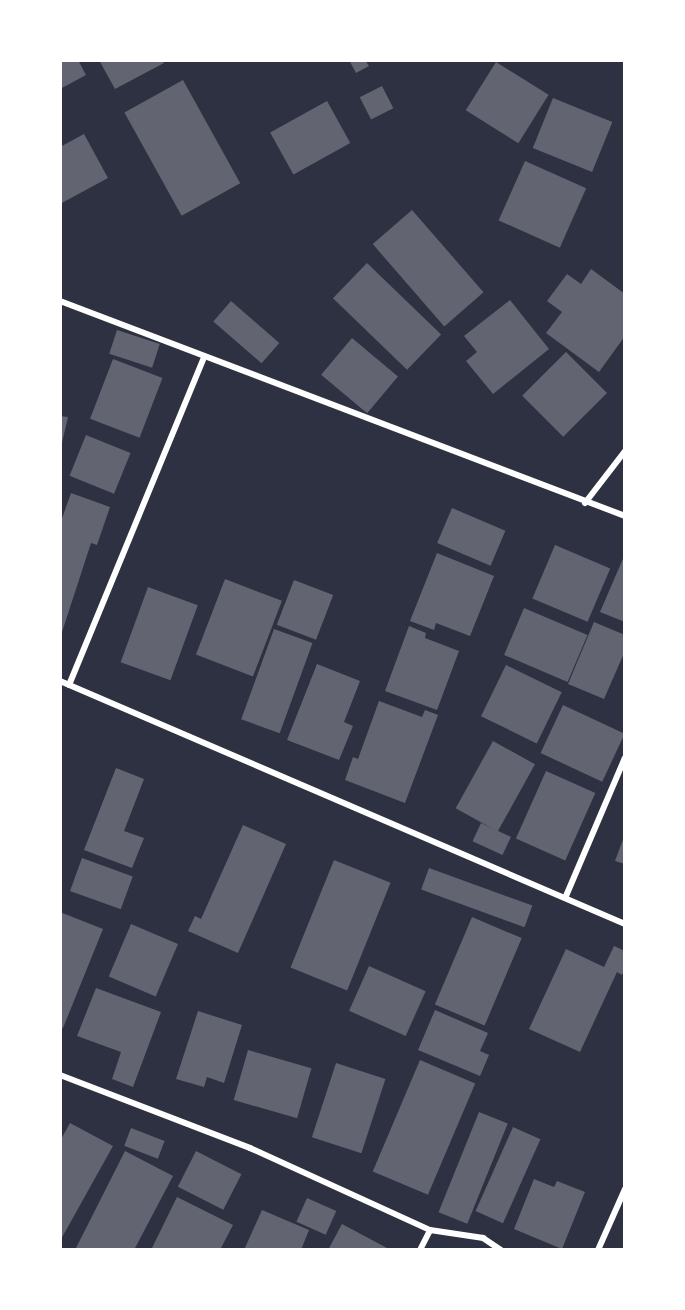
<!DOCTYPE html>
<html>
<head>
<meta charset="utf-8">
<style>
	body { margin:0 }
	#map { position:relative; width:685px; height:1310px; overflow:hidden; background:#2d3142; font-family:"Times New Roman",serif }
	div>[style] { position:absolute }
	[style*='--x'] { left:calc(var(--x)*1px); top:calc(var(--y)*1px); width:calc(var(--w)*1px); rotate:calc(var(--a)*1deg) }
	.building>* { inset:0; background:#626471; transform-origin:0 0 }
	.minor>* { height:6px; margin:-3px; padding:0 3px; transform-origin:3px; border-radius:3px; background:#fff }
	span { translate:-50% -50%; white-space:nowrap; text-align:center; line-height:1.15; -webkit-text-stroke:4.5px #fff; paint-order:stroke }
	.frame { position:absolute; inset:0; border:62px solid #fff; pointer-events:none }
</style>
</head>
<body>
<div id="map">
	<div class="building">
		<i style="clip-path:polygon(60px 60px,78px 60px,86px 75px,60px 89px)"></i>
		<i style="clip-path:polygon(99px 60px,162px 60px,164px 63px,115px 89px)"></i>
		<i style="clip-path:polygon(349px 60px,365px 60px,369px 66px,356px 73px)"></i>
		<i style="left:496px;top:62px;width:62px;height:57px;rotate:32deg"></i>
		<i style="left:183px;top:80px;width:118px;height:67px;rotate:61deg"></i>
		<i style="left:382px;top:86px;width:25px;height:25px;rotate:63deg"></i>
		<i style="left:553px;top:98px;width:64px;height:54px;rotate:22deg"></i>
		<i style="left:327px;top:101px;width:48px;height:65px;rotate:61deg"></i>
		<i style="clip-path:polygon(84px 134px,108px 178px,60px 204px,60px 147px)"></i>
		<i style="left:525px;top:161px;width:67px;height:65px;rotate:24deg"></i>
		<i style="left:412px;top:210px;width:109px;height:52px;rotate:49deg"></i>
		<i style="left:367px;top:263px;width:103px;height:49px;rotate:44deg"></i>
		<i style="clip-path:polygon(591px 269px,625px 294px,625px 336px,599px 372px,546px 333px,562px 312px,547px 301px,567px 274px,581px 284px)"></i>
		<i style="clip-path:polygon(510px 300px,549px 349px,493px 394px,466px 361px,477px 352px,464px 336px)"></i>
		<i style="left:231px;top:301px;width:64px;height:27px;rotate:41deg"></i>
		<i style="left:117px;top:330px;width:45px;height:25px;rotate:18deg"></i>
		<i style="left:352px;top:338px;width:60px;height:48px;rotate:40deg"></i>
		<i style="left:566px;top:352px;width:58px;height:62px;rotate:45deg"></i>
		<i style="left:113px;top:359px;width:53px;height:64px;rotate:21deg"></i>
		<i style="clip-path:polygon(60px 416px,68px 417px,61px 447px,60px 447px)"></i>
		<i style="left:86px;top:435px;width:48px;height:44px;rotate:22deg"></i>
		<i style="clip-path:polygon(71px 493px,110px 507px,97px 545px,91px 543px,62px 632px,60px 524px)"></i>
		<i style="left:452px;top:508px;width:58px;height:38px;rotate:23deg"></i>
		<i style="left:555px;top:545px;width:60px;height:58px;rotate:23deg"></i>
		<i style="clip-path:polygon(437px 553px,494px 576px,470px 636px,436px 623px,434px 630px,410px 621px)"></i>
		<i style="clip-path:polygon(625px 554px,625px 622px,600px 612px)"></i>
		<i style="left:225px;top:579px;width:61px;height:81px;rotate:21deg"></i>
		<i style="left:294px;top:580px;width:42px;height:48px;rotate:21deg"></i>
		<i style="left:148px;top:587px;width:53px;height:80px;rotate:20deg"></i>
		<i style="left:524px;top:608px;width:69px;height:51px;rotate:23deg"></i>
		<i style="clip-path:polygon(594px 622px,625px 635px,625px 651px,604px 699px,568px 684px)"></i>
		<i style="clip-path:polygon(409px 626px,426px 633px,425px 638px,459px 651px,437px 710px,385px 691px)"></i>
		<i style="left:274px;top:629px;width:41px;height:96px;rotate:20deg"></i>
		<i style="clip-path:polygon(317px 664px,360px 681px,344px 722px,353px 726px,339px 760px,287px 740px)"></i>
		<i style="left:506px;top:665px;width:62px;height:57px;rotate:26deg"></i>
		<i style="clip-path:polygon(379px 701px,422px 717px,425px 710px,438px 715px,405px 803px,345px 780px,353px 757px,358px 759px)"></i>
		<i style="left:563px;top:705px;width:68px;height:53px;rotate:25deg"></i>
		<i style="left:493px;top:741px;width:48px;height:77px;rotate:29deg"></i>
		<i style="clip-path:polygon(116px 768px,144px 779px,124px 831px,144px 838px,132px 868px,84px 850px)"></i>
		<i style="left:546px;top:771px;width:54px;height:74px;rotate:24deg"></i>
		<i style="left:481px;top:823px;width:33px;height:20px;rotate:25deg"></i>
		<i style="clip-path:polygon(243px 825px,286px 844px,238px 953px,188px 931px,195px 916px,201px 919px)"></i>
		<i style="clip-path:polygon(625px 834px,625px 864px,615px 861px)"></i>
		<i style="left:82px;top:858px;width:54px;height:35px;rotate:20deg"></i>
		<i style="left:334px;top:860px;width:61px;height:116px;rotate:22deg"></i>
		<i style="left:429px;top:868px;width:110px;height:23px;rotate:20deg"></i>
		<i style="clip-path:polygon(60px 912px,103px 929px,63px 1028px,60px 1027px)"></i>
		<i style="left:472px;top:917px;width:54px;height:95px;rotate:23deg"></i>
		<i style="left:131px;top:924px;width:51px;height:57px;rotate:23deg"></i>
		<i style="clip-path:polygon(614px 946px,625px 951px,625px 968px,622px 975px,617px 972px,580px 1052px,529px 1029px,566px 949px,604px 967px)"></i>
		<i style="left:369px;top:966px;width:62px;height:49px;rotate:24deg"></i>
		<i style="clip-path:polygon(96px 988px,161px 1012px,133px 1087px,112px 1079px,121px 1052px,77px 1036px)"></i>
		<i style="clip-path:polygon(435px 1010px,488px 1033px,480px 1051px,489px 1055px,480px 1076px,418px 1050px)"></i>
		<i style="clip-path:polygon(198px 1011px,242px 1025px,224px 1083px,207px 1077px,204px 1087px,176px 1079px)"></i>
		<i style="left:248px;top:1050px;width:66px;height:52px;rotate:16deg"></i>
		<i style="left:420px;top:1060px;width:60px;height:121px;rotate:23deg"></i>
		<i style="left:336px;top:1063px;width:52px;height:78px;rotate:18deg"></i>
		<i style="left:479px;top:1112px;width:31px;height:108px;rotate:22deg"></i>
		<i style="clip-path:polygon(70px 1123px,113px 1146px,60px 1241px,60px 1141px)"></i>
		<i style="left:513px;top:1127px;width:30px;height:92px;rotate:24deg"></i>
		<i style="left:131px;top:1128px;width:36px;height:19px;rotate:21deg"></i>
		<i style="clip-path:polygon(125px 1151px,173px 1176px,134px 1250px,75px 1250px)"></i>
		<i style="left:196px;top:1151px;width:51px;height:40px;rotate:27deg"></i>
		<i style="clip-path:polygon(534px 1179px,554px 1187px,557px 1181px,585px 1192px,562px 1249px,514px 1229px)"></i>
		<i style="clip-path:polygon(177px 1197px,233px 1225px,220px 1250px,151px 1250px)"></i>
		<i style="left:307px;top:1198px;width:32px;height:26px;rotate:24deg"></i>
		<i style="clip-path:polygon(262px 1210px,309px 1230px,301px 1250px,244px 1250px)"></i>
		<i style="clip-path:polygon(342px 1224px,387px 1248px,386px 1250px,328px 1250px)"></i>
	</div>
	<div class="minor">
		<i style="--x:60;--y:301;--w:605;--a:20.83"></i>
		<i style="--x:585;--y:503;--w:66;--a:-52.4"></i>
		<i style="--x:60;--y:681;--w:615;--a:23.27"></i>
		<i style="--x:69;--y:685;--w:354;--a:-67.6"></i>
		<i style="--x:566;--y:896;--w:150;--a:-66.9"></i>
		<i style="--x:60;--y:1075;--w:204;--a:21"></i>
		<i style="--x:250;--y:1148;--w:198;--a:24.5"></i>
		<i style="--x:430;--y:1230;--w:54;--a:8.6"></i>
		<i style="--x:483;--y:1238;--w:22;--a:34"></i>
		<i style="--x:420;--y:1250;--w:22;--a:-63"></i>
		<i style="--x:598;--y:1250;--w:67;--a:-66.1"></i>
	</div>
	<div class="frame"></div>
</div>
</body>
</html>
